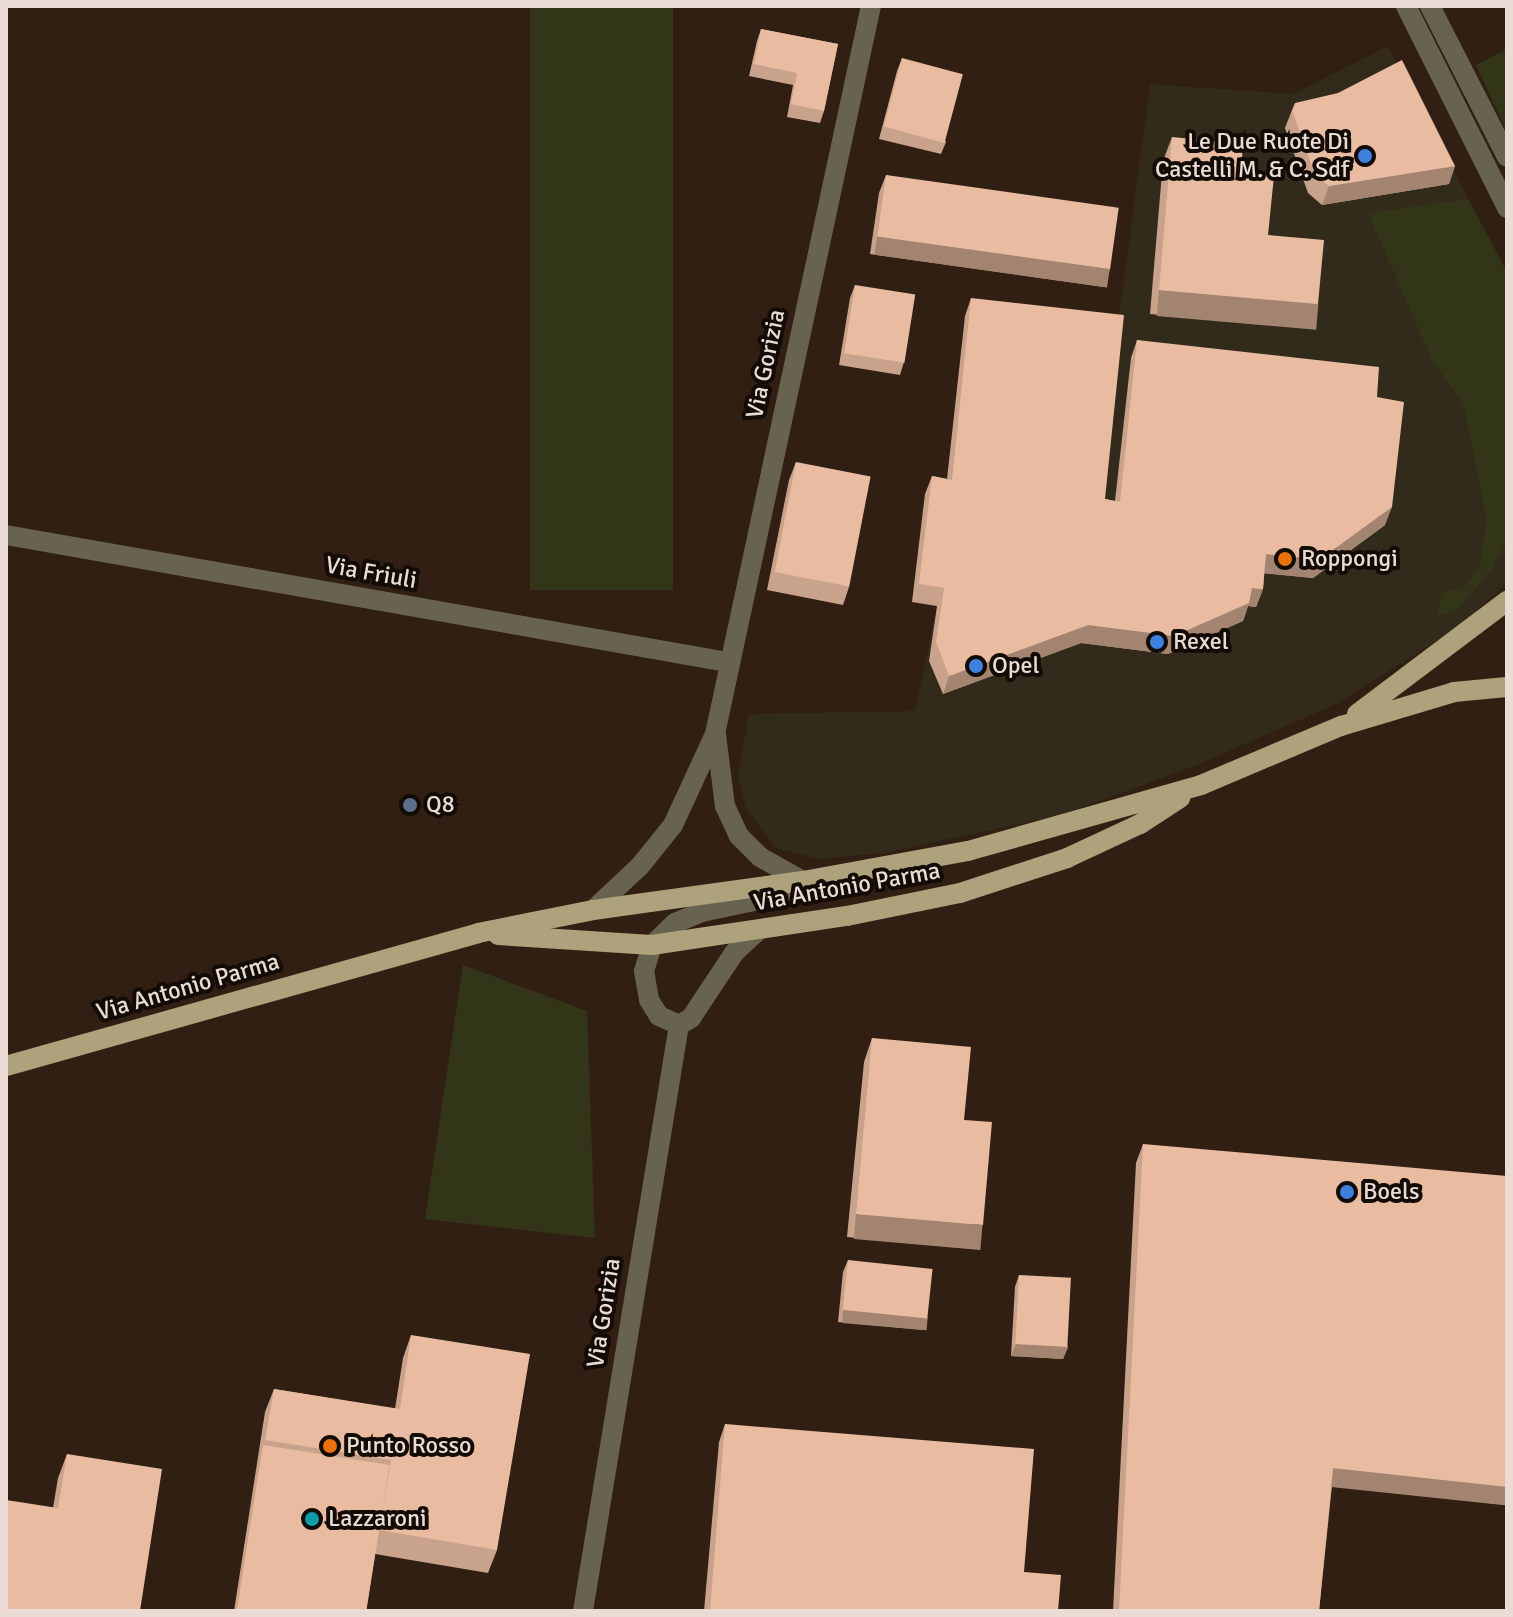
<!DOCTYPE html>
<html>
<head>
<meta charset="utf-8">
<style>
	body { margin:0 }
	#map { position:relative; width:1513px; height:1617px; overflow:hidden; background:#321f13; font-family:Signika,sans-serif }
	div>[style] { position:absolute }
	[style*='--x'] { left:calc(var(--x)*1px); top:calc(var(--y)*1px); width:calc(var(--w)*1px); rotate:calc(var(--a)*1deg) }
	.commercial>* { inset:0; background:#322a1a }
	.green>* { inset:0; background:#333519; transform-origin:0 0 }
	.minor>* { height:20px; margin:-10px; padding:0 10px; transform-origin:10px; border-radius:10px; background:#686350 }
	.major>* { height:20px; margin:-10px; padding:0 10px; transform-origin:10px; border-radius:10px; background:#ada27b }
	.wall>* { inset:0; background:#c8a28a }
	.shaded-wall>* { inset:0; background:#a38471; transform-origin:0 0 }
	.building>* { inset:0; background:#e9bca1; transform-origin:0 0 }
	.dots>* { width:22px; height:22px; translate:-50% -50%; box-sizing:border-box; border:4px solid #130b06; border-radius:50% }
	span { translate:-50% -50%; white-space:nowrap; text-align:center; line-height:1.15; -webkit-text-stroke:8px #130b06; paint-order:stroke }
	.poi-label { font-size:24px; color:#eadcd5 }
	.right { translate:-100% -50%; text-align:right }
	.left { translate:0 -50%; text-align:left }
	.street-label { font-size:24px; color:#eadcd5 }
	.frame { position:absolute; inset:0; border:8px solid #eadcd5; pointer-events:none }
</style>
</head>
<body>
<div id="map">
	<div class="commercial">
		<i style="clip-path:polygon(1388px 46px,1507px 272px,1507px 583px,1459px 627px,1336px 704px,1195px 766px,1061px 815px,884px 853px,820px 859px,776px 848px,746px 808px,738px 776px,749px 714px,915px 711px,937px 607px,912px 602px,925px 494px,944px 498px,1117px 332px,1150px 84px,1294px 94px)"></i>
	</div>
	<div class="green">
		<i style="left:530px;top:6px;width:143px;height:584px"></i>
		<i style="clip-path:polygon(1507px 49px,1507px 132px,1476px 65px)"></i>
		<i style="clip-path:polygon(1468px 199px,1507px 272px,1507px 541px,1492px 569px,1458px 609px,1437px 617px,1441px 593px,1466px 586px,1480px 564px,1487px 521px,1463px 403px,1432px 360px,1368px 213px)"></i>
		<i style="clip-path:polygon(463px 965px,587px 1011px,595px 1238px,425px 1219px)"></i>
	</div>
	<div class="minor">
		<i style="--x:1406;--y:6;--w:226;--a:63.4"></i>
		<i style="--x:1430;--y:6;--w:169;--a:63"></i>
		<i style="--x:6;--y:535;--w:733;--a:9.98"></i>
		<i style="--x:716;--y:735;--w:72;--a:82.8"></i>
		<i style="--x:725;--y:806;--w:33;--a:65"></i>
		<i style="--x:739;--y:836;--w:30;--a:45"></i>
		<i style="--x:760;--y:857;--w:49;--a:29.2"></i>
		<i style="--x:803;--y:881;--w:25;--a:146"></i>
		<i style="--x:782;--y:895;--w:82;--a:168"></i>
		<i style="--x:702;--y:912;--w:29;--a:158"></i>
		<i style="--x:675;--y:923;--w:32;--a:136"></i>
		<i style="--x:652;--y:945;--w:27;--a:107"></i>
		<i style="--x:644;--y:971;--w:29;--a:80"></i>
		<i style="--x:649;--y:1000;--w:19;--a:58"></i>
		<i style="--x:659;--y:1016;--w:22;--a:24"></i>
		<i style="--x:679;--y:1025;--w:14;--a:-30"></i>
		<i style="--x:691;--y:1018;--w:78;--a:-56.5"></i>
		<i style="--x:734;--y:953;--w:34;--a:-43"></i>
		<i style="--x:593;--y:910;--w:64;--a:-43.1"></i>
		<i style="--x:640;--y:866;--w:53;--a:-51.2"></i>
		<i style="--x:673;--y:825;--w:100;--a:-65.2"></i>
		<i style="--x:715;--y:734;--w:745;--a:-77.91"></i>
		<i style="--x:583;--y:1611;--w:594;--a:-80.7"></i>
	</div>
	<div class="major">
		<i style="--x:1357;--y:714;--w:188;--a:-37"></i>
		<i style="--x:498;--y:935;--w:154;--a:3.7"></i>
		<i style="--x:652;--y:945;--w:197;--a:-8.5"></i>
		<i style="--x:847;--y:916;--w:115;--a:-11.5"></i>
		<i style="--x:960;--y:893;--w:113;--a:-18.1"></i>
		<i style="--x:1067;--y:858;--w:81;--a:-25"></i>
		<i style="--x:1140;--y:824;--w:48;--a:-33"></i>
		<i style="--x:6;--y:1066;--w:490;--a:-15.7"></i>
		<i style="--x:478;--y:933;--w:117;--a:-11.3"></i>
		<i style="--x:593;--y:910;--w:212;--a:-7.9"></i>
		<i style="--x:803;--y:881;--w:168;--a:-10.3"></i>
		<i style="--x:968;--y:851;--w:242;--a:-15.8"></i>
		<i style="--x:1201;--y:785;--w:152;--a:-22.9"></i>
		<i style="--x:1341;--y:726;--w:118;--a:-16.7"></i>
		<i style="--x:1454;--y:692;--w:53;--a:-5.4"></i>
	</div>
	<div class="wall">
		<i style="clip-path:polygon(761px 29px,838px 44px,824px 111px,820px 123px,787px 117px,793px 85px,749px 76px,757px 41px)"></i>
		<i style="clip-path:polygon(902px 58px,946px 142px,941px 154px,879px 139px,897px 71px)"></i>
		<i style="clip-path:polygon(1292px 110px,1455px 166px,1449px 184px,1322px 205px,1308px 193px,1285px 128px)"></i>
		<i style="clip-path:polygon(1172px 137px,1241px 173px,1268px 235px,1318px 304px,1310px 328px,1150px 314px,1163px 161px)"></i>
		<i style="clip-path:polygon(886px 175px,1110px 269px,1104px 287px,870px 254px,879px 193px)"></i>
		<i style="clip-path:polygon(855px 285px,904px 362px,900px 375px,839px 365px,850px 298px)"></i>
		<i style="clip-path:polygon(971px 298px,1105px 499px,1115px 501px,1131px 358px,1137px 340px,1377px 397px,1385px 525px,1313px 578px,1264px 573px,1263px 589px,1256px 607px,1248px 606px,1243px 621px,1168px 654px,1081px 643px,943px 694px,929px 661px,937px 606px,912px 602px,925px 494px,932px 476px,947px 479px,965px 316px)"></i>
		<i style="clip-path:polygon(796px 462px,849px 587px,843px 605px,767px 590px,789px 480px)"></i>
		<i style="clip-path:polygon(872px 1038px,964px 1120px,974px 1249px,847px 1237px,864px 1062px)"></i>
		<i style="clip-path:polygon(1143px 1144px,1507px 1505px,1332px 1486px,1319px 1611px,1113px 1611px,1136px 1163px)"></i>
		<i style="clip-path:polygon(848px 1260px,924px 1330px,838px 1322px,843px 1272px)"></i>
		<i style="clip-path:polygon(1019px 1275px,1068px 1347px,1063px 1359px,1011px 1356px,1015px 1287px)"></i>
		<i style="clip-path:polygon(411px 1335px,497px 1550px,488px 1573px,375px 1554px,366px 1611px,234px 1611px,265px 1412px,274px 1389px,395px 1409px,403px 1358px)"></i>
		<i style="clip-path:polygon(725px 1424px,1024px 1572px,1058px 1611px,704px 1611px,719px 1442px)"></i>
		<i style="clip-path:polygon(67px 1454px,140px 1611px,53px 1508px,58px 1478px)"></i>
	</div>
	<div class="shaded-wall">
		<i style="clip-path:polygon(1455px 166px,1449px 184px,1322px 205px,1329px 186px)"></i>
		<i style="left:877px;top:236px;width:235px;height:19px;rotate:8deg"></i>
		<i style="left:1159px;top:290px;width:160px;height:26px;rotate:5deg"></i>
		<i style="clip-path:polygon(1392px 507px,1385px 525px,1313px 578px,1260px 573px,1266px 554px)"></i>
		<i style="clip-path:polygon(1252px 588px,1263px 589px,1256px 607px,1248px 606px,1243px 621px,1168px 654px,1081px 643px,943px 694px,949px 676px,1088px 625px)"></i>
		<i style="left:856px;top:1214px;width:127px;height:25px;rotate:5deg"></i>
		<i style="left:843px;top:1310px;width:85px;height:13px;rotate:5deg"></i>
		<i style="clip-path:polygon(1016px 1344px,1068px 1347px,1063px 1359px,1011px 1356px)"></i>
		<i style="left:1333px;top:1468px;width:175px;height:19px;rotate:6deg"></i>
	</div>
	<div class="building">
		<i style="clip-path:polygon(761px 29px,838px 44px,824px 111px,791px 104px,797px 73px,754px 64px)"></i>
		<i style="left:902px;top:58px;width:63px;height:71px;rotate:15deg"></i>
		<i style="clip-path:polygon(1402px 60px,1455px 166px,1329px 186px,1315px 175px,1292px 110px,1295px 103px,1338px 93px)"></i>
		<i style="clip-path:polygon(1172px 137px,1243px 144px,1241px 173px,1274px 176px,1268px 235px,1324px 240px,1318px 304px,1159px 290px)"></i>
		<i style="left:886px;top:175px;width:235px;height:62px;rotate:8deg"></i>
		<i style="left:855px;top:285px;width:61px;height:69px;rotate:9deg"></i>
		<i style="clip-path:polygon(971px 298px,1124px 315px,1105px 499px,1120px 502px,1137px 340px,1379px 367px,1377px 397px,1404px 402px,1392px 507px,1319px 560px,1266px 554px,1263px 589px,1252px 588px,1249px 603px,1174px 636px,1088px 625px,949px 676px,936px 642px,944px 588px,919px 584px,932px 476px,952px 480px)"></i>
		<i style="left:796px;top:462px;width:76px;height:112px;rotate:11deg"></i>
		<i style="clip-path:polygon(872px 1038px,971px 1047px,964px 1120px,992px 1122px,983px 1225px,856px 1214px)"></i>
		<i style="clip-path:polygon(1143px 1144px,1507px 1176px,1507px 1487px,1333px 1468px,1319px 1611px,1119px 1611px)"></i>
		<i style="left:848px;top:1260px;width:85px;height:50px;rotate:6deg"></i>
		<i style="left:1019px;top:1275px;width:52px;height:69px;rotate:3deg"></i>
		<i style="clip-path:polygon(411px 1335px,530px 1354px,497px 1550px,379px 1530px,391px 1460px,265px 1440px,274px 1389px,400px 1409px)"></i>
		<i style="clip-path:polygon(725px 1424px,1034px 1449px,1024px 1572px,1061px 1575px,1058px 1611px,710px 1611px)"></i>
		<i style="left:263px;top:1445px;width:128px;height:168px;rotate:9deg"></i>
		<i style="clip-path:polygon(67px 1454px,162px 1469px,140px 1611px,6px 1611px,6px 1500px,58px 1508px)"></i>
	</div>
	<div class="dots">
		<i style="left:1365px;top:156px;background:#3f7fe0"></i>
		<i style="left:1285px;top:559px;background:#e8710a"></i>
		<i style="left:1157px;top:642px;background:#3f7fe0"></i>
		<i style="left:976px;top:666px;background:#3f7fe0"></i>
		<i style="left:410px;top:805px;background:#5c6f8a"></i>
		<i style="left:1347px;top:1192px;background:#3f7fe0"></i>
		<i style="left:330px;top:1446px;background:#e8710a"></i>
		<i style="left:312px;top:1519px;background:#0f9aa8"></i>
	</div>
	<div class="poi-label">
		<span class="right" style="left:1349px;top:156px">Le Due Ruote Di<br>Castelli M. &amp; C. Sdf</span>
		<span class="left" style="left:1301px;top:559px">Roppongi</span>
		<span class="left" style="left:1173px;top:642px">Rexel</span>
		<span class="left" style="left:992px;top:666px">Opel</span>
		<span class="left" style="left:426px;top:805px">Q8</span>
		<span class="left" style="left:1363px;top:1192px">Boels</span>
		<span class="left" style="left:346px;top:1446px">Punto Rosso</span>
		<span class="left" style="left:328px;top:1519px">Lazzaroni</span>
	</div>
	<div class="street-label">
		<span style="left:766px;top:364px;rotate:-78deg">Via Gorizia</span>
		<span style="left:371px;top:573px;rotate:10deg">Via Friuli</span>
		<span style="left:847px;top:887px;rotate:-10deg">Via Antonio Parma</span>
		<span style="left:188px;top:987px;rotate:-16deg">Via Antonio Parma</span>
		<span style="left:604px;top:1313px;rotate:-81deg">Via Gorizia</span>
	</div>
	<div class="frame"></div>
</div>
</body>
</html>
